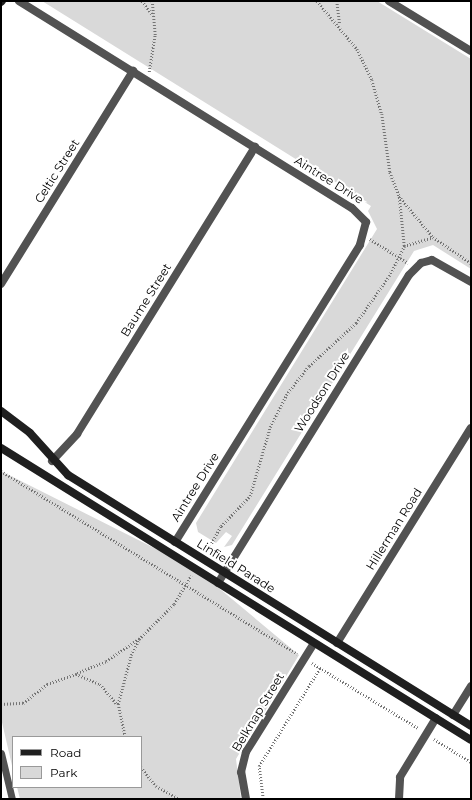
<!DOCTYPE html>
<html>
<head>
<meta charset="utf-8">
<style>
	body { margin:0 }
	#map { position:relative; width:472px; height:800px; overflow:hidden; background:#fff; font-family:Montserrat,sans-serif }
	div>[style] { position:absolute }
	[style*='--x'] { left:calc(var(--x)*1px); top:calc(var(--y)*1px); width:calc(var(--w)*1px); rotate:calc(var(--a)*1deg) }
	.green>* { inset:0; background:#d9d9d9 }
	.path>* { height:2.5px; margin-top:-1.25px; transform-origin:0; background:repeating-linear-gradient(90deg,#747474 0 1px,transparent 0 3px) }
	.lane>* { height:7px; margin:-3.5px; padding:0 3.5px; transform-origin:3.5px; border-radius:3.5px; background:#525252 }
	.street>* { height:8px; margin:-4px; padding:0 4px; transform-origin:4px; border-radius:4px; background:#525252 }
	.secondary>* { height:8px; margin:-4px; padding:0 4px; transform-origin:4px; border-radius:4px; background:#1f1f1f }
	span { translate:-50% -50%; white-space:nowrap; text-align:center; line-height:1.15; -webkit-text-stroke:4px #fff; paint-order:stroke }
	.street-label { font-size:12px; color:#000 }
	.frame { position:absolute; inset:0; border:2px solid #000; pointer-events:none }
	.legend { position:absolute; left:12px; top:736px; width:130px; height:52px; box-sizing:border-box; background:#fff; border:1px solid #999; margin:0; padding:5px 7px; list-style:none; font-size:12px; color:#000 }
	.legend li { display:flex; align-items:center; gap:8px; height:20px }
	.legend b { width:20px; border:1px solid #999 }
</style>
</head>
<body>
<div id="map">
	<div class="green">
		<i style="clip-path:polygon(42px 1px,377px 1px,471px 59px,471px 269px,433px 245px,414px 251px,232px 545px,224px 547px,232px 536px,226px 532px,216px 543px,198px 532px,196px 523px,377px 229px,368px 211px,371px 206px)"></i>
		<i style="clip-path:polygon(1px 471px,196px 569px,299px 655px,236px 759px,241px 799px,20px 799px,17px 787px,141px 787px,141px 737px,13px 737px,13px 770px,1px 718px)"></i>
	</div>
	<div class="path">
		<i style="--x:142;--y:1;--w:18;--a:52"></i>
		<i style="--x:317;--y:1;--w:62;--a:50.2"></i>
		<i style="--x:357;--y:49;--w:34;--a:64"></i>
		<i style="--x:372;--y:80;--w:35;--a:74"></i>
		<i style="--x:382;--y:114;--w:59;--a:82.1"></i>
		<i style="--x:390;--y:172;--w:26;--a:69"></i>
		<i style="--x:399;--y:196;--w:53;--a:50.3"></i>
		<i style="--x:433;--y:237;--w:46;--a:34.4"></i>
		<i style="--x:337;--y:1;--w:23;--a:83"></i>
		<i style="--x:149;--y:72;--w:37;--a:-81"></i>
		<i style="--x:155;--y:35;--w:34;--a:-95"></i>
		<i style="--x:370;--y:239;--w:45;--a:32.3"></i>
		<i style="--x:404;--y:246;--w:30;--a:-17"></i>
		<i style="--x:1;--y:471;--w:348;--a:31.7"></i>
		<i style="--x:207;--y:551;--w:29;--a:-61"></i>
		<i style="--x:221;--y:526;--w:42;--a:-46"></i>
		<i style="--x:250;--y:496;--w:72;--a:-73.8"></i>
		<i style="--x:270;--y:427;--w:36;--a:-63"></i>
		<i style="--x:286;--y:395;--w:37;--a:-52"></i>
		<i style="--x:309;--y:366;--w:64;--a:-42.5"></i>
		<i style="--x:356;--y:323;--w:57;--a:-54.9"></i>
		<i style="--x:389;--y:276;--w:34;--a:-63"></i>
		<i style="--x:404;--y:246;--w:50;--a:-95.7"></i>
		<i style="--x:312;--y:663;--w:124;--a:31.5"></i>
		<i style="--x:77;--y:673;--w:31;--a:-22"></i>
		<i style="--x:106;--y:661;--w:40;--a:-34"></i>
		<i style="--x:1;--y:704;--w:22;--a:-3"></i>
		<i style="--x:23;--y:703;--w:31;--a:-38"></i>
		<i style="--x:47;--y:684;--w:31;--a:-19"></i>
		<i style="--x:76;--y:674;--w:26;--a:23"></i>
		<i style="--x:100;--y:684;--w:26;--a:50"></i>
		<i style="--x:125;--y:737;--w:34;--a:-102"></i>
		<i style="--x:118;--y:704;--w:51;--a:-75.1"></i>
		<i style="--x:131;--y:655;--w:18;--a:-63"></i>
		<i style="--x:139;--y:639;--w:49;--a:-45"></i>
		<i style="--x:174;--y:604;--w:33;--a:-59"></i>
		<i style="--x:434;--y:739;--w:44;--a:31.9"></i>
		<i style="--x:141;--y:767;--w:24;--a:52"></i>
		<i style="--x:156;--y:786;--w:26;--a:29"></i>
		<i style="--x:263;--y:799;--w:33;--a:-97"></i>
		<i style="--x:259;--y:766;--w:115;--a:-58.1"></i>
	</div>
	<div class="lane">
		<i style="--x:1;--y:753;--w:47;--a:76.6"></i>
	</div>
	<div class="street">
		<i style="--x:19;--y:1;--w:392;--a:31.9"></i>
		<i style="--x:352;--y:208;--w:20;--a:45"></i>
		<i style="--x:366;--y:222;--w:24;--a:105"></i>
		<i style="--x:360;--y:245;--w:350;--a:121.9"></i>
		<i style="--x:389;--y:1;--w:96;--a:31.4"></i>
		<i style="--x:1;--y:284;--w:251;--a:-58.2"></i>
		<i style="--x:52;--y:461;--w:37;--a:-47"></i>
		<i style="--x:77;--y:434;--w:338;--a:-58.2"></i>
		<i style="--x:218;--y:583;--w:362;--a:-58.2"></i>
		<i style="--x:409;--y:275;--w:17;--a:-45"></i>
		<i style="--x:421;--y:263;--w:11;--a:-15"></i>
		<i style="--x:432;--y:260;--w:45;--a:29.4"></i>
		<i style="--x:337;--y:643;--w:253;--a:-58.1"></i>
		<i style="--x:453;--y:715;--w:34;--a:-58"></i>
		<i style="--x:246;--y:799;--w:27;--a:-100"></i>
		<i style="--x:241;--y:772;--w:21;--a:-76"></i>
		<i style="--x:246;--y:752;--w:128;--a:-58"></i>
		<i style="--x:399;--y:799;--w:22;--a:-87"></i>
		<i style="--x:400;--y:777;--w:69;--a:-58.6"></i>
	</div>
	<div class="secondary">
		<i style="--x:1;--y:2;--w:1;--a:-45"></i>
		<i style="--x:1;--y:411;--w:36;--a:37"></i>
		<i style="--x:30;--y:433;--w:57;--a:47.9"></i>
		<i style="--x:68;--y:475;--w:475;--a:31.9"></i>
		<i style="--x:1;--y:448;--w:553;--a:31.85"></i>
	</div>
	<div class="street-label">
		<span style="left:57px;top:171px;rotate:-58deg">Celtic Street</span>
		<span style="left:329px;top:180px;rotate:32deg">Aintree Drive</span>
		<span style="left:146px;top:300px;rotate:-58deg">Baume Street</span>
		<span style="left:322px;top:392px;rotate:-58deg">Woodson Drive</span>
		<span style="left:195px;top:487px;rotate:-58deg">Aintree Drive</span>
		<span style="left:394px;top:529px;rotate:-58deg">Hillerman Road</span>
		<span style="left:236px;top:566px;rotate:32deg">Linfield Parade</span>
		<span style="left:258px;top:712px;rotate:-59deg">Belknap Street</span>
	</div>
	<div class="frame"></div>
	<ul class="legend">
	<li><b style="height:5px;background:#1f1f1f"></b>Road</li>
	<li><b style="height:11px;background:#d9d9d9"></b>Park</li>
	</ul>
</div>
</body>
</html>
